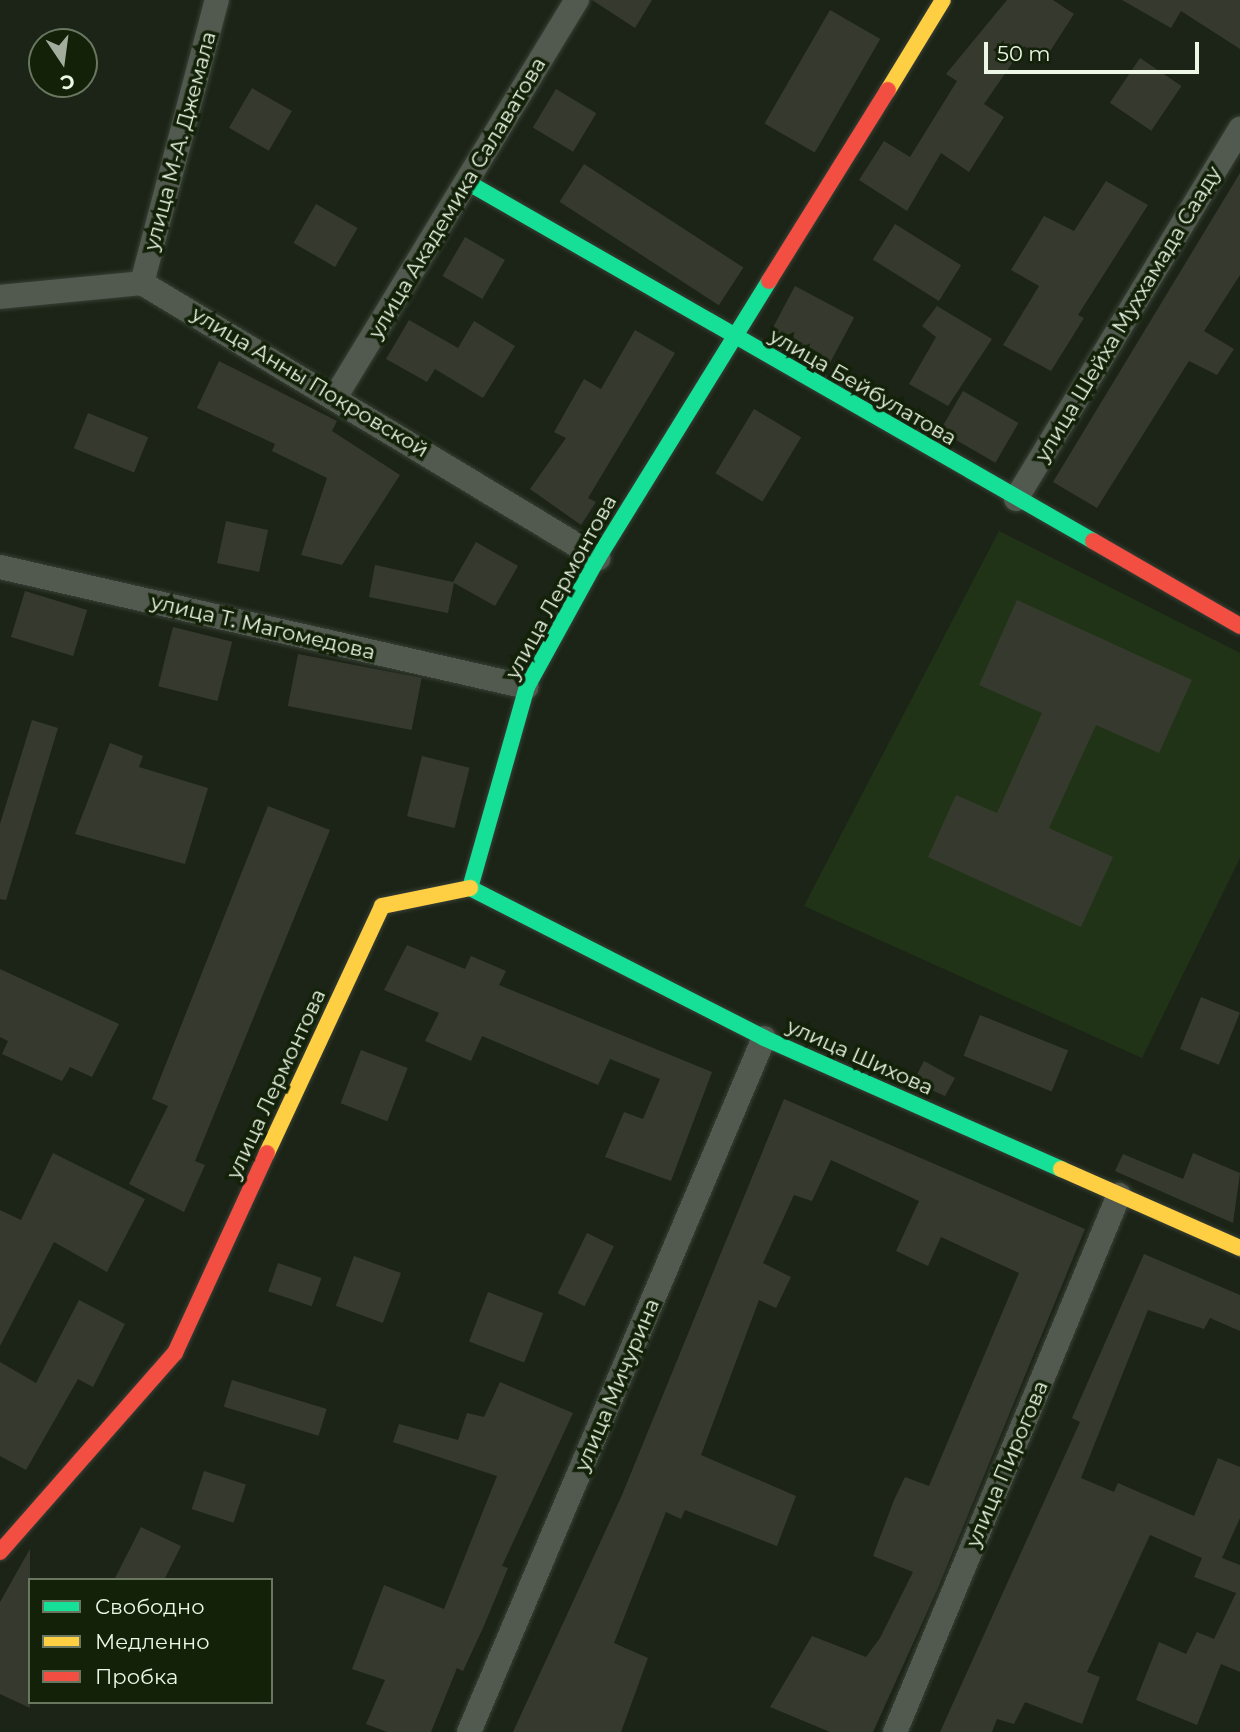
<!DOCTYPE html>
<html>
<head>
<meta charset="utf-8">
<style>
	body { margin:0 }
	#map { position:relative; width:1240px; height:1732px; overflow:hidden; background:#1c2417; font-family:Montserrat,sans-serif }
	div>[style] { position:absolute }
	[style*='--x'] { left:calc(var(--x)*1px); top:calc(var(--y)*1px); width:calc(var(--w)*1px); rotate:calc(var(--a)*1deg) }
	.built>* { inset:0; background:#213316 }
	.building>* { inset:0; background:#363a2e; transform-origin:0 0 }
	.roads { filter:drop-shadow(0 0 2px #383f35) drop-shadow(0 0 2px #383f35) }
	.street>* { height:24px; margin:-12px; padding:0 12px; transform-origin:12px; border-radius:12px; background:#52594e }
	.fast>* { height:16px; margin:-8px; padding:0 8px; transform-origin:8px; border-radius:8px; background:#16e098 }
	.slow>* { height:16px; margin:-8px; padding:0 8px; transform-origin:8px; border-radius:8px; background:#ffcf43 }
	.jam>* { height:16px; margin:-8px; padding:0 8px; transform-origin:8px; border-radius:8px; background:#f24e42 }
	span { translate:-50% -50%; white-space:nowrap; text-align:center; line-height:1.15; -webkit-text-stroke:7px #122108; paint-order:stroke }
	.street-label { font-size:21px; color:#ecf7e6 }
	.legend { position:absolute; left:28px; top:1578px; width:245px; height:126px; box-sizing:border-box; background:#122108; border:2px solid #697761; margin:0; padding:9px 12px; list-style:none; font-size:21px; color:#ecf7e6 }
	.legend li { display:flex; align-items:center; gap:14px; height:35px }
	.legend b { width:35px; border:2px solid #697761 }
	.north { position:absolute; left:28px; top:28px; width:70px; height:70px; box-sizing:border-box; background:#122108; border:2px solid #697761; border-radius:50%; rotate:167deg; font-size:19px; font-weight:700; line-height:28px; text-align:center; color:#ecf7e6 }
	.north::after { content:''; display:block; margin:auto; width:24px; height:32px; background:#a3ad9e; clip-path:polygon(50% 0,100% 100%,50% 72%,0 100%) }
	.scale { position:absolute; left:984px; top:42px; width:215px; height:32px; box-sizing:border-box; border:4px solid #ecf7e6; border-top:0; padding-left:9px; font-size:21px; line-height:24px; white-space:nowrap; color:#ecf7e6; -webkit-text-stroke:5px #122108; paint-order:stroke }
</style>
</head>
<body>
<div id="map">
	<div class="built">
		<i style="clip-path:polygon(999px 531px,1240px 653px,1240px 858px,1142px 1058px,804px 906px)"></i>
	</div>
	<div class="building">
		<i style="clip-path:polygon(592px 0,652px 0,635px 28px)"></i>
		<i style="clip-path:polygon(1007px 0,1053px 0,1074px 14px,1045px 59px,1024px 46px,984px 104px,1004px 117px,969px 172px,941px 153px,907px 211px,859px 180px,884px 141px,910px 157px,957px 81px,946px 74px)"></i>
		<i style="clip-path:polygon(1122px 0,1240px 0,1240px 49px,1181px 11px,1171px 28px)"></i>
		<i style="left:830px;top:10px;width:58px;height:131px;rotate:30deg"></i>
		<i style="left:1140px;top:58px;width:50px;height:54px;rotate:34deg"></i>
		<i style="left:252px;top:88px;width:46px;height:46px;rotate:30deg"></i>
		<i style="left:556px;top:89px;width:47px;height:45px;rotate:31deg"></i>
		<i style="left:584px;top:164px;width:190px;height:45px;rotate:33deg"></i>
		<i style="clip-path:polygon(1240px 173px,1240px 275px,1204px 331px,1234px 349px,1217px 375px,1189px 361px,1097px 508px,1053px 482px)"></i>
		<i style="clip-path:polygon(1106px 181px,1148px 205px,1078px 315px,1084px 318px,1051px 371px,1003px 345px,1039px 286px,1011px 270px,1044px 216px,1074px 231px)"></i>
		<i style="left:316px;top:204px;width:48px;height:45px;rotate:30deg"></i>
		<i style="left:895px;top:224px;width:78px;height:42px;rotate:32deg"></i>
		<i style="left:465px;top:237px;width:46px;height:45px;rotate:30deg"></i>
		<i style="left:795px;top:286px;width:67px;height:52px;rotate:28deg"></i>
		<i style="clip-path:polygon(937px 306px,992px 339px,948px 406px,909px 384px,936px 337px,922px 326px)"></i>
		<i style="clip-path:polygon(409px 320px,458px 348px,474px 321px,515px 346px,483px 398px,435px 369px,427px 382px,386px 359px)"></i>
		<i style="clip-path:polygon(635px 330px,675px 353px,588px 498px,596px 502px,581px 525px,530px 489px,566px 438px,554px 432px,584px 379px,601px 389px)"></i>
		<i style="clip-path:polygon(219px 361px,337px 421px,332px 431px,400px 475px,342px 565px,301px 555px,327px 478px,272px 451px,275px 444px,197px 408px)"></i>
		<i style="left:963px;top:391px;width:64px;height:46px;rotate:30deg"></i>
		<i style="left:754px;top:409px;width:55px;height:75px;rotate:31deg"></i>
		<i style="left:88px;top:413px;width:65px;height:38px;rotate:22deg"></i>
		<i style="left:226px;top:521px;width:43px;height:43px;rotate:12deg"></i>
		<i style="clip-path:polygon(476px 542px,518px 566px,495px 606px,454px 583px,448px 613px,369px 597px,375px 565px,453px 582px)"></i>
		<i style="left:25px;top:591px;width:65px;height:48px;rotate:17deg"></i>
		<i style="clip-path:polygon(1017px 600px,1192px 680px,1159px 753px,1096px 725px,1049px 828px,1113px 857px,1081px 927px,928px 857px,956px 795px,997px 813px,1042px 713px,979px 685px)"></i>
		<i style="left:173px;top:627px;width:61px;height:61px;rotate:14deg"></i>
		<i style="left:298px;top:654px;width:126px;height:53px;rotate:11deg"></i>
		<i style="clip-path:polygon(32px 720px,58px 728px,6px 900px,0 899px,0 824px)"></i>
		<i style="clip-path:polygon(110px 743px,143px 756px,139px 767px,208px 788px,185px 864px,75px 834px)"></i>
		<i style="left:422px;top:756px;width:49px;height:62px;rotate:14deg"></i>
		<i style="clip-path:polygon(268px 806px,330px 830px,195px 1161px,205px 1165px,184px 1212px,129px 1184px,168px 1106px,152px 1099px)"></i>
		<i style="clip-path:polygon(407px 945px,465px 969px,471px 956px,506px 971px,499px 985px,712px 1072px,671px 1181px,605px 1157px,624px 1112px,643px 1119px,660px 1079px,610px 1059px,598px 1085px,482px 1036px,471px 1061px,425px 1041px,439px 1013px,384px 990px)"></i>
		<i style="clip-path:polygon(0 969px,119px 1024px,92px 1077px,70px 1067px,62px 1081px,2px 1054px,8px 1041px,0 1037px)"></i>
		<i style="left:1201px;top:997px;width:42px;height:56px;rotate:22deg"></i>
		<i style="left:980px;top:1015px;width:95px;height:44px;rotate:22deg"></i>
		<i style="left:361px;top:1050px;width:50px;height:57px;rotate:21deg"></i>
		<i style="clip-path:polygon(924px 1061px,955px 1078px,945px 1096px,913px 1082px)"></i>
		<i style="clip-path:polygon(784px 1099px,1085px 1229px,938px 1588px,873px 1732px,830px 1732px,770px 1707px,812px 1636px,866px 1657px,880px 1638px,913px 1572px,873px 1556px,894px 1500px,905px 1477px,929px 1486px,1019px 1273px,941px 1237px,928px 1266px,896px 1251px,919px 1201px,831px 1160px,812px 1201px,794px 1195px,763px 1263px,791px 1277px,776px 1308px,759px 1300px,701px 1455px,796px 1496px,777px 1546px,685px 1510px,681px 1519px,666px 1512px,614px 1643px,648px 1658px,621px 1732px,513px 1732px,622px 1495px)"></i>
		<i style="clip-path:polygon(53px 1153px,145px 1199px,107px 1272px,54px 1242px,0 1346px,0 1210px,21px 1220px)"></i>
		<i style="clip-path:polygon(1193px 1153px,1240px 1173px,1233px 1223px,1115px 1171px,1123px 1154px,1183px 1179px)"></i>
		<i style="left:587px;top:1233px;width:30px;height:67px;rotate:26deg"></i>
		<i style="clip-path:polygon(1144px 1254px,1240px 1295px,1240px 1331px,1210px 1318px,1204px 1329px,1148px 1310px,1081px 1478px,1114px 1492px,1118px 1483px,1194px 1516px,1218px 1458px,1240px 1467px,1240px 1518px,1222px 1558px,1240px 1565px,1240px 1672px,1221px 1664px,1197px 1725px,1136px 1700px,1159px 1642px,1186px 1654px,1197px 1632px,1214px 1639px,1236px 1593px,1194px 1577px,1202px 1558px,1150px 1535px,1087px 1672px,1100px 1677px,1082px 1724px,1025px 1702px,1014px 1724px,997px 1719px,992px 1732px,940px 1732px,1080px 1422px,1072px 1418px)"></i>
		<i style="left:354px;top:1256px;width:50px;height:53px;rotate:20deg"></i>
		<i style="left:278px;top:1263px;width:46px;height:30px;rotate:19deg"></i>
		<i style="left:488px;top:1292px;width:59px;height:53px;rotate:21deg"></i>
		<i style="clip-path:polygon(79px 1300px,125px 1324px,93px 1387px,78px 1379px,26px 1470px,0 1456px,0 1362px,36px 1383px)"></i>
		<i style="left:232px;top:1380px;width:99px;height:28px;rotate:17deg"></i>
		<i style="clip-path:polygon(500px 1382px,573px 1413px,502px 1566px,508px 1568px,483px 1628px,463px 1671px,457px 1668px,431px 1732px,387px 1732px,366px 1724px,385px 1680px,352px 1669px,384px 1585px,444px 1609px,497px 1476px,393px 1442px,399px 1424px,458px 1440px,467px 1413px,484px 1417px)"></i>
		<i style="left:204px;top:1471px;width:44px;height:40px;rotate:18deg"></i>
		<i style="clip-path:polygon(141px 1527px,181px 1546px,164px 1580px,114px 1580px)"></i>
		<i style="clip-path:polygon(30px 1549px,30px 1708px,0 1694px,0 1602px)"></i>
	</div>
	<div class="roads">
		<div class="street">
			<i style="--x:142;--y:283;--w:293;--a:-75.2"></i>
			<i style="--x:0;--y:297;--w:143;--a:-5.6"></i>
			<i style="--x:142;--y:283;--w:533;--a:31.09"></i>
			<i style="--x:336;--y:396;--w:464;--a:-58.7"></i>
			<i style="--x:1016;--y:499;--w:433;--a:-58.8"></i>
			<i style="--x:0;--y:567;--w:540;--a:12.83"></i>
			<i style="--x:469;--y:1732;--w:754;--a:-66.97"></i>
			<i style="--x:895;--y:1732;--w:582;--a:-67.36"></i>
		</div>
		<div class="fast">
			<i style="--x:467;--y:182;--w:722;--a:29.83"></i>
			<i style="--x:470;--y:888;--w:209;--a:-74.2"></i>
			<i style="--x:527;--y:687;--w:147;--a:-61.2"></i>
			<i style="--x:598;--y:558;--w:326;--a:-58.3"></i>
			<i style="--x:470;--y:888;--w:330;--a:27"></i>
			<i style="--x:764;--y:1038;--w:325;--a:23.8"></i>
		</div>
		<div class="slow">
			<i style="--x:888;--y:90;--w:105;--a:-58.6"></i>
			<i style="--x:267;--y:1153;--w:272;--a:-65"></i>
			<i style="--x:382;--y:906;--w:90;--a:-11.6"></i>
			<i style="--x:1061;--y:1169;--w:196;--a:23.8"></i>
		</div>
		<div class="jam">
			<i style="--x:769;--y:281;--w:225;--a:-58.1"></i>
			<i style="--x:1093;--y:541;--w:170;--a:30"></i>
			<i style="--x:0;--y:1552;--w:265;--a:-48.7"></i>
			<i style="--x:175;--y:1353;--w:220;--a:-65.3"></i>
		</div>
	</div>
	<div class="street-label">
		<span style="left:180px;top:141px;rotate:-75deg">улица М-А. Джемала</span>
		<span style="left:457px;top:198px;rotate:-59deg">улица Академика Салаватова</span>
		<span style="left:1128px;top:314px;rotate:-59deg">улица Шейха Муххамада Сааду</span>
		<span style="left:310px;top:382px;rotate:31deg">улица Анны Покровской</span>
		<span style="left:863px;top:387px;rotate:30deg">улица Бейбулатова</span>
		<span style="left:561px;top:587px;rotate:-61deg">улица Лермонтова</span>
		<span style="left:263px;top:627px;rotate:13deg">улица Т. Магомедова</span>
		<span style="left:860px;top:1057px;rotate:24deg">улица Шихова</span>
		<span style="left:276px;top:1084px;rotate:-65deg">улица Лермонтова</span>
		<span style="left:617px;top:1385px;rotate:-67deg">улица Мичурина</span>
		<span style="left:1007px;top:1464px;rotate:-67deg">улица Пирогова</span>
	</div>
	<ul class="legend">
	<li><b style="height:9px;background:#16e098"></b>Свободно</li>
	<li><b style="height:9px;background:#ffcf43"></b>Медленно</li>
	<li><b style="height:9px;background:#f24e42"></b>Пробка</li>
	</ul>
	<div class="north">С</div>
	<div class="scale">50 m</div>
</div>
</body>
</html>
